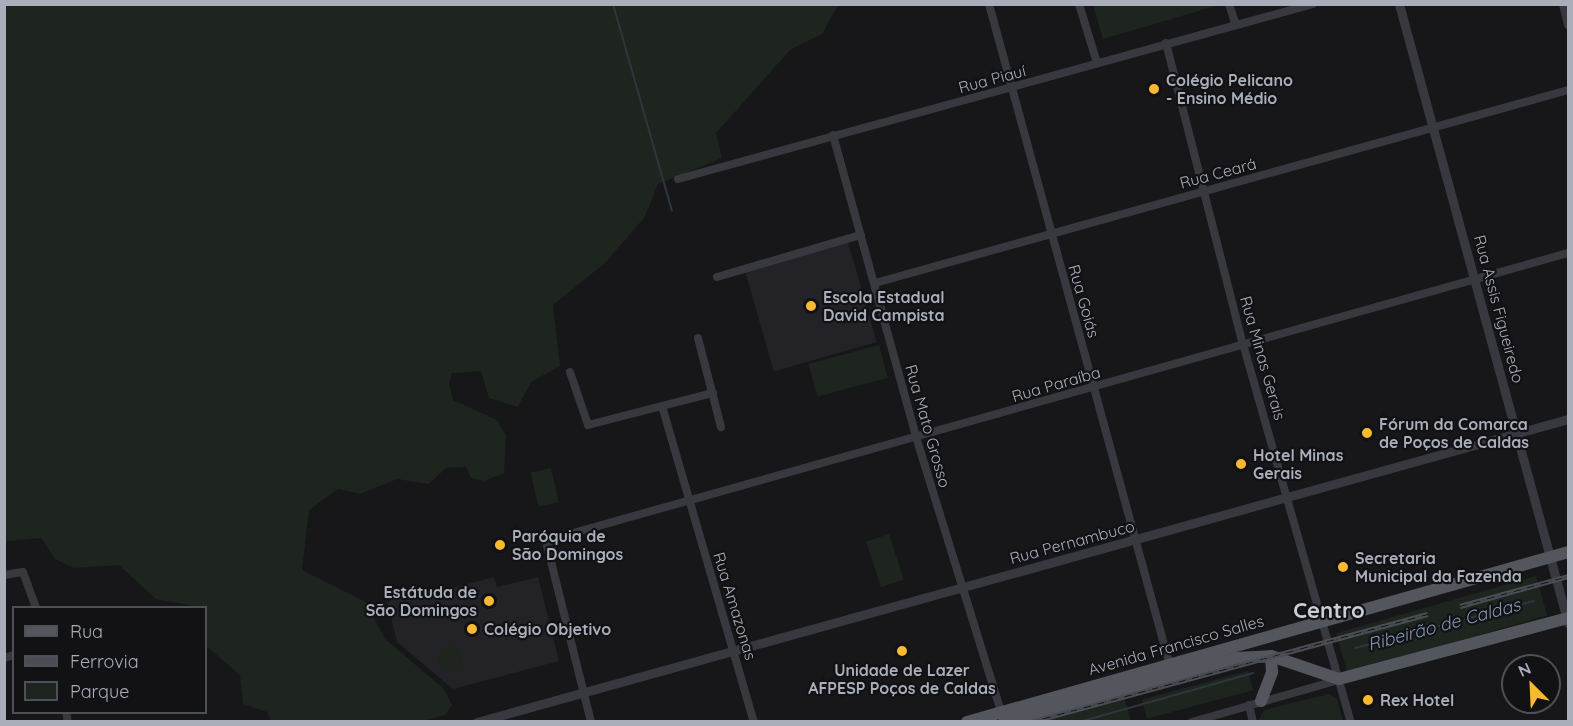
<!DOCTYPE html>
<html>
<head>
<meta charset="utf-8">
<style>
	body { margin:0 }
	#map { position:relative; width:1573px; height:726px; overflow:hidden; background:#17171a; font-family:Quicksand,sans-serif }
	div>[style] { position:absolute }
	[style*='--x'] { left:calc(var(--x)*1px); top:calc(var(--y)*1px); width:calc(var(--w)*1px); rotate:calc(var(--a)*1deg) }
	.built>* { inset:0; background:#232327; transform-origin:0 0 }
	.green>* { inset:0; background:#1d251e; transform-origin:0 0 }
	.round { border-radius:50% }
	.stream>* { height:2px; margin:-1px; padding:0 1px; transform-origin:1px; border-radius:1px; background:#2d363e }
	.minor>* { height:8px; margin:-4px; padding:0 4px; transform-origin:4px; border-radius:4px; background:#38393f }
	.tertiary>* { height:9px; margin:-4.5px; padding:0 4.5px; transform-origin:4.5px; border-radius:4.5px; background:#38393f }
	.primary>* { height:12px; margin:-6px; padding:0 6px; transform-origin:6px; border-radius:6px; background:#54565e }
	.rail>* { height:4.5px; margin-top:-2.25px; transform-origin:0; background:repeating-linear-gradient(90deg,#121215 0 7px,#4b4d54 0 14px); box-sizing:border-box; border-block:2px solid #4b4d54 }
	.dots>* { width:16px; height:16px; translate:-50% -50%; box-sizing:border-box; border:3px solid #121215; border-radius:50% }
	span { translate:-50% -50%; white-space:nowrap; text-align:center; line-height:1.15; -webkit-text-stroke:4.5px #121215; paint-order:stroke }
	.street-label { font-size:16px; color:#a9aeba }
	.poi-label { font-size:16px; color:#a9aeba; font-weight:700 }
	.left { translate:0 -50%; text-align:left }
	.right { translate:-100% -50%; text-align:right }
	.water-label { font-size:18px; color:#7f9bb6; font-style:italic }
	.district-label { font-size:22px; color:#cacdd6; font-weight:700 }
	.frame { position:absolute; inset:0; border:6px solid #a9aeba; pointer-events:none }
	.legend { position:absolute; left:12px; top:606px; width:195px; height:108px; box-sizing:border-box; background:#121215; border:2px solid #4e5057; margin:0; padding:8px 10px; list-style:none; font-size:18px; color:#a9aeba }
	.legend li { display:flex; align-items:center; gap:12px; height:30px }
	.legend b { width:30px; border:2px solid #4e5057 }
	.north { position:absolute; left:1501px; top:654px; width:60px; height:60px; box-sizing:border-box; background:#121215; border:2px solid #4e5057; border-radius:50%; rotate:336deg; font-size:16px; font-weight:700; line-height:24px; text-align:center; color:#a9aeba }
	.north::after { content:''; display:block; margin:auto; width:21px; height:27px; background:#f9ba30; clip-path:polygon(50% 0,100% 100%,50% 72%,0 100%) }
</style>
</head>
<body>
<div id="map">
	<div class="built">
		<i style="left:848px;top:242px;width:104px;height:107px;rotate:74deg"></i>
		<i style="clip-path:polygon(494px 577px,497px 587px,538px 577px,559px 661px,453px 689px,397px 642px,386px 597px,404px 592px,406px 600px)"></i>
	</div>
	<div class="green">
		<i style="clip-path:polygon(4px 5px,838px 5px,822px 34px,791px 49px,716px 133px,722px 158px,658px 184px,644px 218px,605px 263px,553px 305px,560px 366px,531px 382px,518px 407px,489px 398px,481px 371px,452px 373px,449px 384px,453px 400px,497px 420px,506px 435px,504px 473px,484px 481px,471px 478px,466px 467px,446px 468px,429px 484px,397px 479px,360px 494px,338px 489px,309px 510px,302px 570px,366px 602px,385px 639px,443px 688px,452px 705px,445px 715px,420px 722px,271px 721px,267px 712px,243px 704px,240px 675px,206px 646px,206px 608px,156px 599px,119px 565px,74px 568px,55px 559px,41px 538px,5px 541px)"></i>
		<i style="clip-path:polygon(1219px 5px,1103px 39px,1093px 5px,1219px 4px)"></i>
		<i style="left:879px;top:345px;width:34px;height:73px;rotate:75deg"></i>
		<i style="left:551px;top:468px;width:35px;height:21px;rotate:77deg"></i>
		<i style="left:889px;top:534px;width:48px;height:24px;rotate:72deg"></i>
		<i style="left:1536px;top:576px;width:41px;height:208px;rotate:74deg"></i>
		<i class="round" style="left:438px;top:646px;width:24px;height:24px"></i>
		<i style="left:1248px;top:671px;width:20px;height:110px;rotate:75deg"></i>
		<i style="clip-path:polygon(1123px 692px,1131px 721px,1020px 722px)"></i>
		<i style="clip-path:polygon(1329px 694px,1337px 699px,1343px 721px,1258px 721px,1264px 710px)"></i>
	</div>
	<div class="stream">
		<i style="--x:613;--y:4;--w:215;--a:74.1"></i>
		<i style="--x:1355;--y:648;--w:185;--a:-14.7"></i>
		<i style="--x:1079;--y:722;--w:181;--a:-15.7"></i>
	</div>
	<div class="minor">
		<i style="--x:989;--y:4;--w:686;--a:74.71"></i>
		<i style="--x:1079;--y:4;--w:62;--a:73"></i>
		<i style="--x:1229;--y:4;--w:22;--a:72"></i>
		<i style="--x:1166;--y:43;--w:311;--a:75.7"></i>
		<i style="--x:1243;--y:344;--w:393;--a:74.1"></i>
		<i style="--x:833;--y:135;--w:313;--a:74.6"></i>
		<i style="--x:916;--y:437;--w:290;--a:72.8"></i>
		<i style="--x:678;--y:179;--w:659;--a:-15.41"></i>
		<i style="--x:717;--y:277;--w:150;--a:-16.3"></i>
		<i style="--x:875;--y:283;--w:719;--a:-15.56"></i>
		<i style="--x:698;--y:338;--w:92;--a:75.5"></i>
		<i style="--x:570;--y:372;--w:56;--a:71.2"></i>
		<i style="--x:588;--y:425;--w:129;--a:-14.4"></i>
		<i style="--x:662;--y:406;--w:329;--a:73.8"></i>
		<i style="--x:4;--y:575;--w:19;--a:-9"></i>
		<i style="--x:23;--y:572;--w:38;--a:70"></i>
		<i style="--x:4;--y:658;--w:10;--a:-17"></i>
		<i style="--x:1249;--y:705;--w:17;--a:77"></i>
		<i style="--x:66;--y:712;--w:10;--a:79"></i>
		<i style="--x:591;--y:722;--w:182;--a:-104"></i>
		<i style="--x:547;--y:545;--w:8;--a:-50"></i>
		<i style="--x:552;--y:539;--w:1055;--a:-15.72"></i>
		<i style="--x:1192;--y:722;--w:152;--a:-16"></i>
	</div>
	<div class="tertiary">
		<i style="--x:1399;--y:4;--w:642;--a:74.73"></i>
		<i style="--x:1563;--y:4;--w:21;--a:76"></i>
		<i style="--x:477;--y:722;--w:1132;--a:-15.52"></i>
	</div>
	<div class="primary">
		<i style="--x:1261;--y:701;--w:31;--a:-69"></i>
		<i style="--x:1272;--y:672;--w:16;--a:-94"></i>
		<i style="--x:967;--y:722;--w:625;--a:-15.79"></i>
		<i style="--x:1004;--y:722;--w:241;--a:-15.4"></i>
		<i style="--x:1236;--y:658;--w:35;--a:-3"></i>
		<i style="--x:1271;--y:656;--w:72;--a:18.7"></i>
		<i style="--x:1339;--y:679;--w:237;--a:-14.9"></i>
	</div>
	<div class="rail">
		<i style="--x:1460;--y:606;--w:112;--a:-15.5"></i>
		<i style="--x:1030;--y:722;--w:412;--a:-15.2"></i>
	</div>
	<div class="dots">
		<i style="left:1154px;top:89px;background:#f9ba30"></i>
		<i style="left:811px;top:306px;background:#f9ba30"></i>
		<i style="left:1367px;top:433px;background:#f9ba30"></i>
		<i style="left:1241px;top:464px;background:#f9ba30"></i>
		<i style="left:500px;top:545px;background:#f9ba30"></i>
		<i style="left:1343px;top:567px;background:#f9ba30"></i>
		<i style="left:489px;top:601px;background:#f9ba30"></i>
		<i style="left:472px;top:629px;background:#f9ba30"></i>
		<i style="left:902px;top:651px;background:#f9ba30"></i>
		<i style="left:1368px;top:700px;background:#f9ba30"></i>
	</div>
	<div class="street-label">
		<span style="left:992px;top:79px;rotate:-15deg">Rua Piauí</span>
		<span style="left:1218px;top:173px;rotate:-15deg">Rua Ceará</span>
		<span style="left:1084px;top:301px;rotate:74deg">Rua Goiás</span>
		<span style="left:1499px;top:309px;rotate:75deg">Rua Assis Figueiredo</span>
		<span style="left:1263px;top:358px;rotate:74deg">Rua Minas Gerais</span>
		<span style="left:1056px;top:384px;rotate:-16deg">Rua Paraíba</span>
		<span style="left:928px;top:426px;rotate:74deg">Rua Mato Grosso</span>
		<span style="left:1072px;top:542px;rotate:-15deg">Rua Pernambuco</span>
		<span style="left:735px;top:606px;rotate:73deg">Rua Amazonas</span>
		<span style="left:1176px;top:645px;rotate:-16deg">Avenida Francisco Salles</span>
	</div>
	<div class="poi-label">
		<span class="left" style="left:1166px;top:89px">Colégio Pelicano<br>- Ensino Médio</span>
		<span class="left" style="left:823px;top:306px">Escola Estadual<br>David Campista</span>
		<span class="left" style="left:1379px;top:433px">Fórum da Comarca<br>de Poços de Caldas</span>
		<span class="left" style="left:1253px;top:464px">Hotel Minas<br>Gerais</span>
		<span class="left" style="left:512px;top:545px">Paróquia de<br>São Domingos</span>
		<span class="left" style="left:1355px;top:567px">Secretaria<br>Municipal da Fazenda</span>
		<span class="right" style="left:477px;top:601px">Estátuda de<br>São Domingos</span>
		<span class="left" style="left:484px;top:629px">Colégio Objetivo</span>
		<span style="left:902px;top:679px">Unidade de Lazer<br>AFPESP Poços de Caldas</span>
		<span class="left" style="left:1380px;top:700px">Rex Hotel</span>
	</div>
	<div class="water-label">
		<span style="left:1444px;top:625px;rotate:-15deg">Ribeirão de Caldas</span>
	</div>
	<div class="district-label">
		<span style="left:1329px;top:611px">Centro</span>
	</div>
	<div class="frame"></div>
	<ul class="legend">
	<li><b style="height:8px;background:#54565e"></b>Rua</li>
	<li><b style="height:8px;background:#4b4d54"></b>Ferrovia</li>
	<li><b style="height:16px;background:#1d251e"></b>Parque</li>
	</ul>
	<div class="north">N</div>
</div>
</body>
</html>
